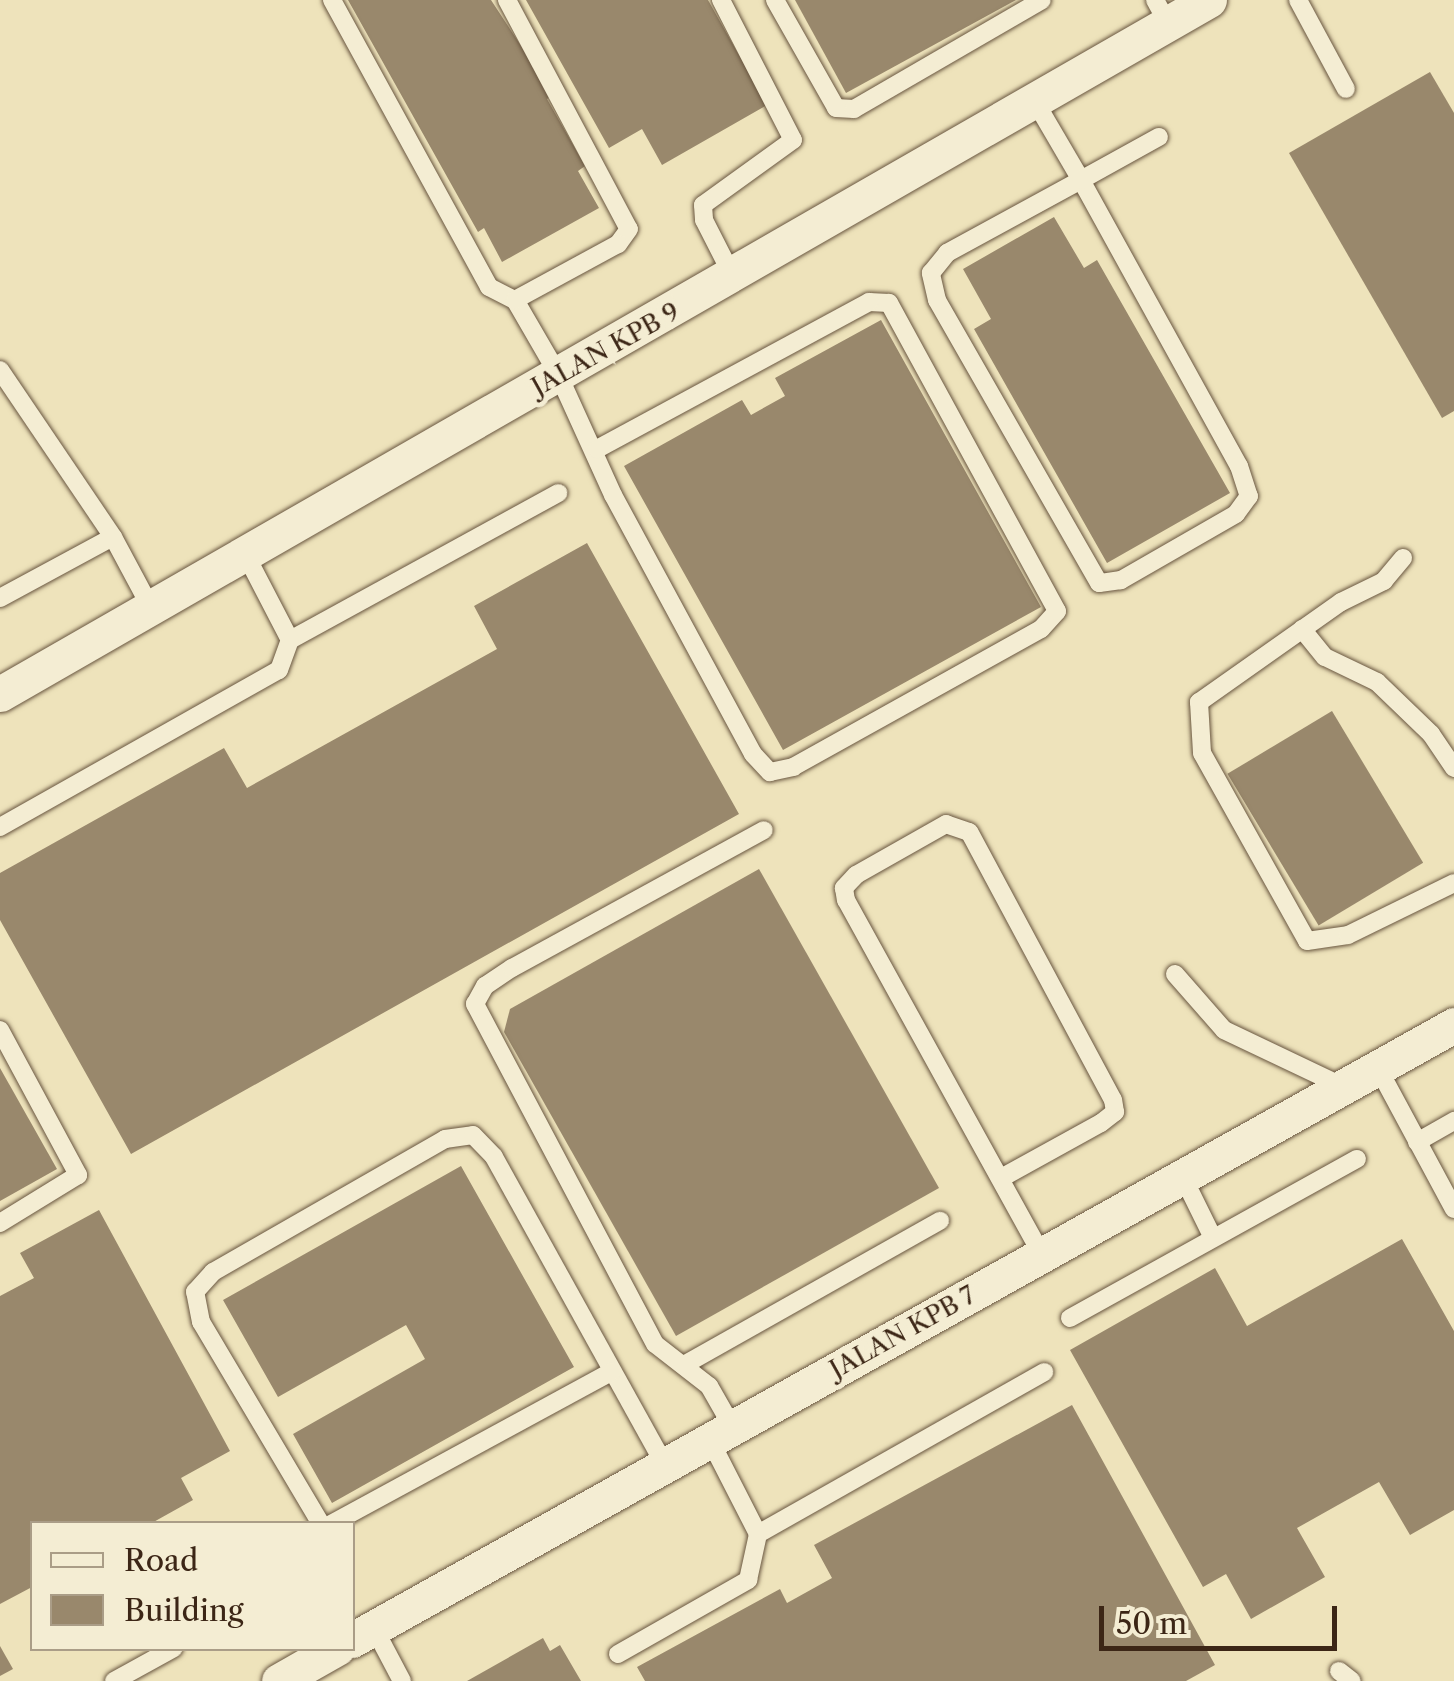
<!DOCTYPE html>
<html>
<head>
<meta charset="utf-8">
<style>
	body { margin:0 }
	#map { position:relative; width:1454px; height:1681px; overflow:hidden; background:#eee3bb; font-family:"Libre Caslon Text",serif }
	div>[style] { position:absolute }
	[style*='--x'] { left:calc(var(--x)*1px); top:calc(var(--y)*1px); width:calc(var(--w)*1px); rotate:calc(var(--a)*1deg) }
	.building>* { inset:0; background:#99886c; transform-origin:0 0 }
	.roads { filter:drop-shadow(0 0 2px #68553f) drop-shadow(0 0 2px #68553f) }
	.lane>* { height:18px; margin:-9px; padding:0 9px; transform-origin:9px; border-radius:9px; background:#f4edd3 }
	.street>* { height:35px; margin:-17.5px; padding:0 17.5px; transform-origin:17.5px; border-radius:17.5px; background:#f4edd3 }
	span { translate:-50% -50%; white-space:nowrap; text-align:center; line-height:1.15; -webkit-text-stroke:10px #f4edd3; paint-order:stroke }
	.street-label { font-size:25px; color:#3c2616 }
	.legend { position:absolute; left:30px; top:1521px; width:325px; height:130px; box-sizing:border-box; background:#f4edd3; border:2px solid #aa9d87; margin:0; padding:12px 18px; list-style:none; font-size:30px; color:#3c2616 }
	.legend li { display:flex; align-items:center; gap:20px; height:50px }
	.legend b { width:50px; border:2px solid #aa9d87 }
	.scale { position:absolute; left:1099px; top:1606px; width:238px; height:45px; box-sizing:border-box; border:5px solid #3c2616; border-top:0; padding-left:12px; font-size:30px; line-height:35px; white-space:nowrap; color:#3c2616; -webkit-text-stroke:8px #f4edd3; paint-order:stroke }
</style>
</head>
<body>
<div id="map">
	<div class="building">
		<i style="clip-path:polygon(348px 0,491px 0,553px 95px,547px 99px,585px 166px,578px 171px,599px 208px,502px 262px,484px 228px,478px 232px)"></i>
		<i style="clip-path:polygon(526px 0,708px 0,767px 105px,662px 165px,642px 129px,609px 148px)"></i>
		<i style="clip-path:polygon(795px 0,1016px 0,846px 93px)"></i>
		<i style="clip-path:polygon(1430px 72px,1454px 113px,1454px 411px,1442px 418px,1289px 153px)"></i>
		<i style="clip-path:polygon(1054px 217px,1084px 268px,1097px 260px,1230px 493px,1107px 563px,974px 329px,991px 319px,963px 269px)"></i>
		<i style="clip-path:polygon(881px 320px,1041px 607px,783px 750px,624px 466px,742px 400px,751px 415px,785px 396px,775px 378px)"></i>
		<i style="clip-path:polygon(587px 543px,739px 814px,131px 1154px,0 920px,0 873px,224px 748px,247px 788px,497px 649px,474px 606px)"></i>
		<i style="left:1332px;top:711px;width:177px;height:122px;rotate:59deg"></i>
		<i style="clip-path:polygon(759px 869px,939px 1188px,676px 1336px,504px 1032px,510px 1009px)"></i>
		<i style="clip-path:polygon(0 1068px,57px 1169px,0 1201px)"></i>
		<i style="clip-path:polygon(461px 1166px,574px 1367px,332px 1503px,293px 1434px,425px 1359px,406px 1325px,278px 1397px,223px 1300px)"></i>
		<i style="clip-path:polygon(99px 1210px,230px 1451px,181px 1478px,193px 1500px,150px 1524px,32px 1524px,32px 1587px,0 1604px,0 1296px,34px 1278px,20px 1253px)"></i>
		<i style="clip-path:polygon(1402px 1239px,1454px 1331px,1454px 1510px,1410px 1535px,1379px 1482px,1297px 1528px,1325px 1577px,1251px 1619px,1226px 1574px,1203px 1587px,1070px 1350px,1215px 1268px,1247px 1326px)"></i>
		<i style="clip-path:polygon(1072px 1405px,1215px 1665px,1186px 1681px,645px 1681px,637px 1667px,780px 1589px,787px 1603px,832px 1578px,814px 1545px)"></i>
		<i style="clip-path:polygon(543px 1638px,550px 1651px,560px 1645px,581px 1681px,467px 1681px)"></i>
		<i style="clip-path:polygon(0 1646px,13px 1669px,0 1676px)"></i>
	</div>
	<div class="roads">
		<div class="lane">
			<i style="--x:332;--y:0;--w:327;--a:61.3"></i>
			<i style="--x:489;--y:287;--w:29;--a:27"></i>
			<i style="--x:515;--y:300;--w:88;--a:59.9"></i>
			<i style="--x:559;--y:376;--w:131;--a:65.6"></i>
			<i style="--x:613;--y:495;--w:294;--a:61.6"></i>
			<i style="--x:753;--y:754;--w:25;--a:47"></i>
			<i style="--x:770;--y:772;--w:24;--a:-12"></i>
			<i style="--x:793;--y:767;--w:284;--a:-29.1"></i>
			<i style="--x:1041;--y:629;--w:24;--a:-48"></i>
			<i style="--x:1057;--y:611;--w:351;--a:-118.6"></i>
			<i style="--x:889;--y:303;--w:20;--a:-177"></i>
			<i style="--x:869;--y:302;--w:309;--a:151.6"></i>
			<i style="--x:507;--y:0;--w:259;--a:62"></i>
			<i style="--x:629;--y:229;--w:19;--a:126"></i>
			<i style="--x:618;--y:244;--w:117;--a:151.5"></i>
			<i style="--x:721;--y:0;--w:157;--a:62.8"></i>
			<i style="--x:793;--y:140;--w:111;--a:144.2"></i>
			<i style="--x:703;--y:205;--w:15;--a:86"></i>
			<i style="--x:704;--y:220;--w:64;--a:63"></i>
			<i style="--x:775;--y:0;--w:124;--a:60.5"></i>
			<i style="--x:836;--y:108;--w:18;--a:3"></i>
			<i style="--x:854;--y:109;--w:217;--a:-30.1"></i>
			<i style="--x:1155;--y:0;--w:29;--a:61"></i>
			<i style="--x:1298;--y:0;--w:101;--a:61.7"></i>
			<i style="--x:1036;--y:103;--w:89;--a:59.7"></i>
			<i style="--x:1081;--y:180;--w:327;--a:61.1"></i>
			<i style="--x:1239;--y:466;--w:32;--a:72"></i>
			<i style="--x:1249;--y:496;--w:22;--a:126"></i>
			<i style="--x:1236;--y:514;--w:133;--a:150.1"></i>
			<i style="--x:1121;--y:580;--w:22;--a:172"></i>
			<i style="--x:1099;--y:583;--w:326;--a:-119.8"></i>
			<i style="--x:937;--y:300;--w:28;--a:-103"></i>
			<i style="--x:931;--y:273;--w:26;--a:-51"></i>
			<i style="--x:947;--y:253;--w:153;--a:-28.6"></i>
			<i style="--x:1081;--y:180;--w:89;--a:-28.9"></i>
			<i style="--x:0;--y:370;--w:202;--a:55.9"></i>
			<i style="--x:113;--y:537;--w:81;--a:61.8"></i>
			<i style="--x:1403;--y:558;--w:30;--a:130"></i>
			<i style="--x:1384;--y:581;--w:48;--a:154"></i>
			<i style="--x:1341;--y:602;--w:174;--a:144.8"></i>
			<i style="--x:1199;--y:702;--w:51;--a:86.6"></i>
			<i style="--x:1202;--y:753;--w:215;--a:60.8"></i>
			<i style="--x:1307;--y:941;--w:41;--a:-8.3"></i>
			<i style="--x:1348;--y:935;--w:118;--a:-26.1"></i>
			<i style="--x:0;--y:598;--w:128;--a:-28.4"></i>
			<i style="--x:1302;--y:629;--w:36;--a:51"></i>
			<i style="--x:1325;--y:657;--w:58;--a:25.7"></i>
			<i style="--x:1377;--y:682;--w:75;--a:43.9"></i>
			<i style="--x:1431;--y:734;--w:41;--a:55.9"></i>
			<i style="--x:290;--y:640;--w:306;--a:-28.7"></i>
			<i style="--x:0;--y:827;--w:320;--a:-29.4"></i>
			<i style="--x:279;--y:670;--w:32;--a:-70"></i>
			<i style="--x:290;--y:640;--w:96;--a:-117.4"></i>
			<i style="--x:1175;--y:974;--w:74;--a:48.8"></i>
			<i style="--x:1224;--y:1030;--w:133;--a:25.4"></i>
			<i style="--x:0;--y:1030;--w:165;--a:61.7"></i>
			<i style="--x:78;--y:1175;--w:92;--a:148.4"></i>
			<i style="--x:1378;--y:1068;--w:160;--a:61.7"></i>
			<i style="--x:1417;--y:1142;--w:43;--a:-29.6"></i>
			<i style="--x:1003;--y:1177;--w:112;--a:-28.9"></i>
			<i style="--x:1101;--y:1123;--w:18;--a:-38"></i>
			<i style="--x:1115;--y:1112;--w:12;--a:-99"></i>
			<i style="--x:1113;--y:1100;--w:304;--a:-118.2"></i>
			<i style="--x:969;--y:832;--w:24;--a:-161"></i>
			<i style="--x:946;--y:824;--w:103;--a:150.5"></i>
			<i style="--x:856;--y:875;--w:18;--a:133"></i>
			<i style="--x:844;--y:888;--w:12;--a:81"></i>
			<i style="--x:846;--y:900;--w:406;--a:61.1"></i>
			<i style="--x:1183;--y:1177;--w:68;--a:63.8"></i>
			<i style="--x:1070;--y:1318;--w:328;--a:-29"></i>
			<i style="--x:684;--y:1365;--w:294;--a:-29.4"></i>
			<i style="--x:733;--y:1428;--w:48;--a:-119.7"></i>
			<i style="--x:709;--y:1386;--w:68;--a:-142.1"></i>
			<i style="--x:655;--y:1344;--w:385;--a:-117.9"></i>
			<i style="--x:475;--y:1004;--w:21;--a:-61"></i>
			<i style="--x:485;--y:986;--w:32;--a:-34"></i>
			<i style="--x:512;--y:968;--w:287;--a:-28.7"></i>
			<i style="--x:321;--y:1524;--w:235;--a:-120.7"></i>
			<i style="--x:201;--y:1322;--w:31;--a:-101"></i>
			<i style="--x:195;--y:1292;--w:27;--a:-48"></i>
			<i style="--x:213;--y:1272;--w:267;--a:-29.8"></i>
			<i style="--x:445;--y:1139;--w:28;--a:-8"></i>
			<i style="--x:473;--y:1135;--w:30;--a:46"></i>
			<i style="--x:494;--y:1157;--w:352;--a:61"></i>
			<i style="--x:331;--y:1524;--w:319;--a:-28.5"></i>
			<i style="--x:758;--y:1534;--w:329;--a:-29.5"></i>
			<i style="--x:374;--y:1628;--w:60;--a:62.2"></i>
			<i style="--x:618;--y:1654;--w:150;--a:-29.6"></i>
			<i style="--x:748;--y:1580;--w:47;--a:-77.7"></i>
			<i style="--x:758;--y:1534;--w:106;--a:-117.1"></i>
			<i style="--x:1339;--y:1671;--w:16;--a:38"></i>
			<i style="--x:114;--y:1681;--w:68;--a:-28.8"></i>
		</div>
		<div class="street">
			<i style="--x:0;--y:694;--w:1394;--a:-29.86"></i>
			<i style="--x:352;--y:1640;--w:1262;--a:-29.16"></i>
			<i style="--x:279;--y:1681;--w:67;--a:-29.6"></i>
		</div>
	</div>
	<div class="street-label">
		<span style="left:606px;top:350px;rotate:-29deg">JALAN KPB 9</span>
		<span style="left:903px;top:1333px;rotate:-29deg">JALAN KPB 7</span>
	</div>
	<ul class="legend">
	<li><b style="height:12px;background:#f4edd3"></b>Road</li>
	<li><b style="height:28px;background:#99886c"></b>Building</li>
	</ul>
	<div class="scale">50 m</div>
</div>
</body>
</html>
